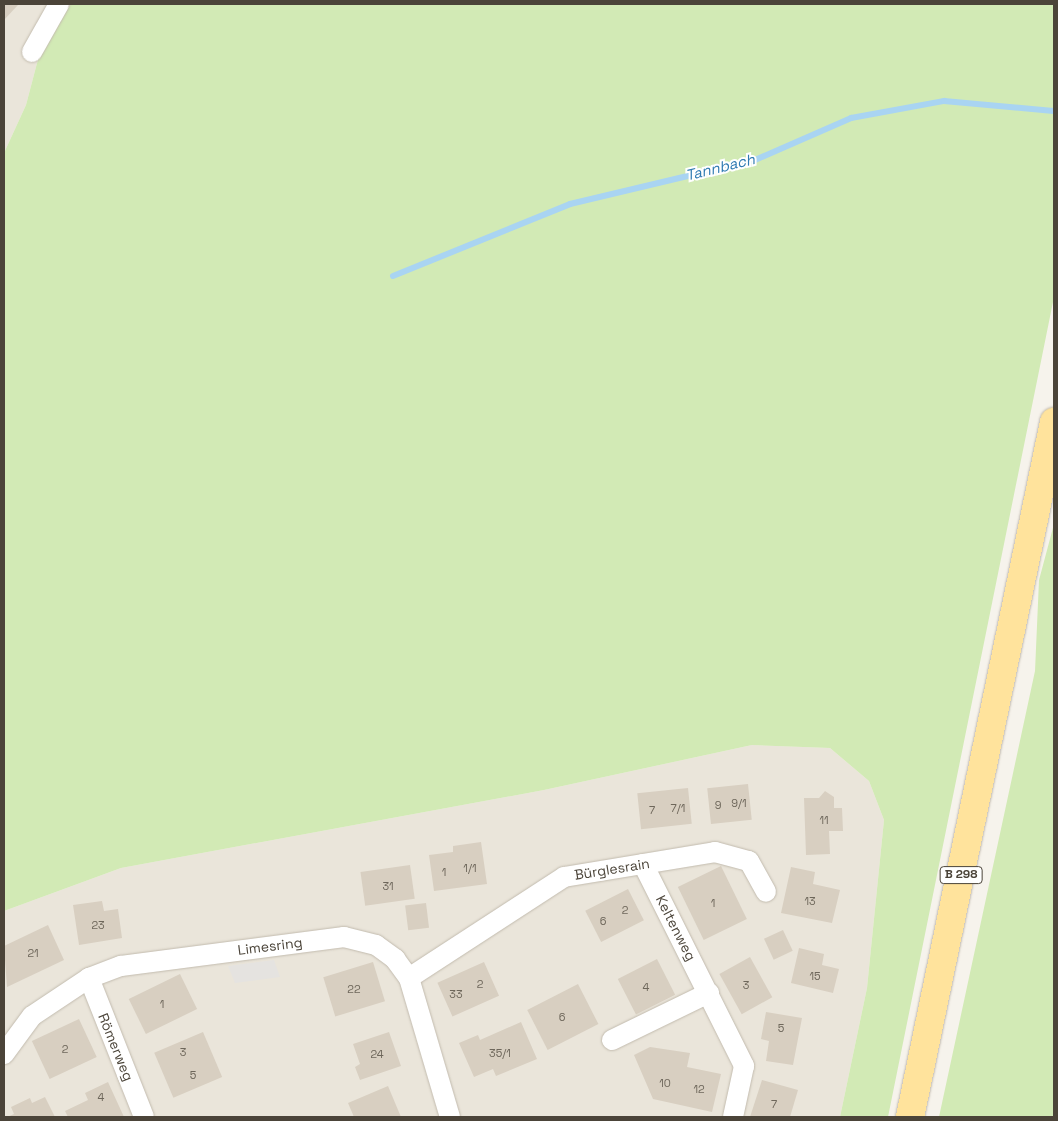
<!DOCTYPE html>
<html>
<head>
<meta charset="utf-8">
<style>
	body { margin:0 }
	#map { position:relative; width:1058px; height:1121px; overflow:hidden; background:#f6f3ec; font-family:"Space Grotesk",sans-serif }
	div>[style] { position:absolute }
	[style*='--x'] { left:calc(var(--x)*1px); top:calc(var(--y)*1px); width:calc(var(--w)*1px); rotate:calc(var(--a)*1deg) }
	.residential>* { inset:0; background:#eae5da }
	.green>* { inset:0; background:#d2eab5 }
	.parking>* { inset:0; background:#e5e3e0 }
	.stream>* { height:6px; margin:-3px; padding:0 3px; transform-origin:3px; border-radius:3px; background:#a9d4f2 }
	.building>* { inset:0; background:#d8cfc1; transform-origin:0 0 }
	.roads { filter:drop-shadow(0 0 1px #c2bbae) drop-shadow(0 0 1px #c2bbae) }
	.minor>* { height:20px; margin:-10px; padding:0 10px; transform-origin:10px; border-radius:10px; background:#fff }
	.primary>* { height:28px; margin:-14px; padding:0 14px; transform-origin:14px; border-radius:14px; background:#ffe39c }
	span { translate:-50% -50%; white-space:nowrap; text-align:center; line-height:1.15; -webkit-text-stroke:4px #fff; paint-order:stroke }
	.number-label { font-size:11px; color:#6e675b }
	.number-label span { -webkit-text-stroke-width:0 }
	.shield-label span { padding:1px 4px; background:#fff; border:1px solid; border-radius:4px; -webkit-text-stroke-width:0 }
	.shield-label { font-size:12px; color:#4b4439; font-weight:700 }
	.street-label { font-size:14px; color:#4b4439 }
	.water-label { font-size:15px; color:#2e7ab2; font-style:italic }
	.frame { position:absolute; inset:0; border:5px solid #4b4439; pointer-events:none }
</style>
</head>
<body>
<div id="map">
	<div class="residential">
		<i style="clip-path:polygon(4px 4px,71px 4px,41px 48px,26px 105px,4px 153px)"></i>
		<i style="clip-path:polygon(752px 745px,830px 748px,869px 781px,884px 820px,867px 988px,840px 1117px,4px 1117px,4px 911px,121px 868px,544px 790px)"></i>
	</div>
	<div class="green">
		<i style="clip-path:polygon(71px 4px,1054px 4px,1054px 297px,888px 1117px,840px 1117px,867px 988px,884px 820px,869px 781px,830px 748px,752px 745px,544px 790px,121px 868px,4px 911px,4px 153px,26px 105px,41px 48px)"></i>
		<i style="clip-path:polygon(1054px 524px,1054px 1117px,939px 1117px,1035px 671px,1039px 580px)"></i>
	</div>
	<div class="parking">
		<i style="clip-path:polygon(274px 960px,280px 977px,235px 983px,228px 966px)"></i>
	</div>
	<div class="stream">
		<i style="--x:393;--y:276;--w:191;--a:-22.1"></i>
		<i style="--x:570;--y:204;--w:190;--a:-13.4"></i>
		<i style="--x:755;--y:160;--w:105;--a:-23.6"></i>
		<i style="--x:851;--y:118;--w:95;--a:-10.4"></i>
		<i style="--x:944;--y:101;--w:110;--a:5.2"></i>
	</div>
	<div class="building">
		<i style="clip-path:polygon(4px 4px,18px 5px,4px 20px)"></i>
		<i style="left:748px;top:784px;width:36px;height:41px;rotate:84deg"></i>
		<i style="left:688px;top:788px;width:36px;height:51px;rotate:84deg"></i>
		<i style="clip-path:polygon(825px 791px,834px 797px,834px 808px,842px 808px,843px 831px,829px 831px,830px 854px,806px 855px,804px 798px,819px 798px)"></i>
		<i style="clip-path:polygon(481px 842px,487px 884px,434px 891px,429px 855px,453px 852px,453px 846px)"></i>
		<i style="left:410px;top:865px;width:34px;height:50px;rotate:82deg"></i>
		<i style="left:721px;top:866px;width:59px;height:48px;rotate:64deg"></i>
		<i style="clip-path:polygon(791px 867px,815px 872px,813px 884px,840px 890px,832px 923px,781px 913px)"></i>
		<i style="left:628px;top:889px;width:35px;height:48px;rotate:63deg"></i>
		<i style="clip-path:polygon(102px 901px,104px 911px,118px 909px,122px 938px,79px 945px,73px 905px)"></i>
		<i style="left:426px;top:903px;width:25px;height:21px;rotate:83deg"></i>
		<i style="clip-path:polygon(48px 925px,64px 960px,7px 987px,4px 946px)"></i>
		<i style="left:783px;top:930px;width:23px;height:21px;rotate:65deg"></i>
		<i style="clip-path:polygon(799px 948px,824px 954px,822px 965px,839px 969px,833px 993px,791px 983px)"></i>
		<i style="left:750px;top:957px;width:46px;height:35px;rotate:61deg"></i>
		<i style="left:657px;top:959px;width:40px;height:44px;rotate:63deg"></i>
		<i style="left:373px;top:962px;width:41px;height:52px;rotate:73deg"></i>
		<i style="left:484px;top:962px;width:37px;height:51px;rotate:66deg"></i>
		<i style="left:180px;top:974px;width:39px;height:57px;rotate:64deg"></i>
		<i style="left:578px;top:984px;width:45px;height:57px;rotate:63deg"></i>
		<i style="clip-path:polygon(766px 1012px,802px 1018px,793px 1065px,766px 1061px,769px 1041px,761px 1039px)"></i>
		<i style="left:79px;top:1019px;width:42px;height:52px;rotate:65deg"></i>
		<i style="clip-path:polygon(521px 1022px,537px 1059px,496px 1076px,493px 1069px,474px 1077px,459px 1043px,478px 1035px,480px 1040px)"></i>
		<i style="left:203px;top:1032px;width:49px;height:53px;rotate:67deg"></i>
		<i style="clip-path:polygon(389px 1032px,401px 1066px,360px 1080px,355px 1067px,360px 1064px,353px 1044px)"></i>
		<i style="clip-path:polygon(650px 1047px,690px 1053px,687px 1067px,721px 1074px,712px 1112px,653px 1099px,634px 1055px)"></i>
		<i style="clip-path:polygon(762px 1080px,798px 1090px,790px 1117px,750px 1117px)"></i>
		<i style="clip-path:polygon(108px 1082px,124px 1117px,68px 1117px,65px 1111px,88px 1100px,85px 1093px)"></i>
		<i style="clip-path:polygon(388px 1086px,401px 1117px,354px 1117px,348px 1103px)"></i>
		<i style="clip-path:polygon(45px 1097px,55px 1117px,7px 1117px,14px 1114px,11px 1107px,30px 1098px,32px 1103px)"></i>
	</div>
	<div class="roads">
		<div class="minor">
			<i style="--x:32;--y:52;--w:55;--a:-60.6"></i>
			<i style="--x:643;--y:864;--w:226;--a:63.4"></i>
			<i style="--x:744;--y:1066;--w:52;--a:102.2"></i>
			<i style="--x:89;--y:978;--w:149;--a:68.4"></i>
			<i style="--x:409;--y:978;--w:185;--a:-33.1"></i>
			<i style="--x:564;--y:877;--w:153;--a:-9.4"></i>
			<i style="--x:715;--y:852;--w:35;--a:15"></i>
			<i style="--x:749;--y:861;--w:35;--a:61"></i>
			<i style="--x:612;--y:1040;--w:108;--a:-25.9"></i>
			<i style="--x:4;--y:1054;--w:47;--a:-53.6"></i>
			<i style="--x:32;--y:1016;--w:69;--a:-33.7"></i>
			<i style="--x:89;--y:978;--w:34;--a:-21"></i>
			<i style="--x:121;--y:966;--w:225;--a:-7.4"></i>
			<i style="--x:344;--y:937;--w:33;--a:14"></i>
			<i style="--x:376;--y:945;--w:24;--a:36"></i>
			<i style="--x:395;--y:959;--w:24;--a:54"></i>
			<i style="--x:409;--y:978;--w:145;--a:73.6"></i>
		</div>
		<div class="primary">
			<i style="--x:910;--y:1117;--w:710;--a:-78.29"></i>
		</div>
	</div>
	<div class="number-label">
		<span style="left:739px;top:803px">9/1</span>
		<span style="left:718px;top:805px">9</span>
		<span style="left:678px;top:808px">7/1</span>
		<span style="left:652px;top:810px">7</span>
		<span style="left:824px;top:820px">11</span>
		<span style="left:470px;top:868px">1/1</span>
		<span style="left:444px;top:872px">1</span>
		<span style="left:388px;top:886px">31</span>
		<span style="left:810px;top:901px">13</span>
		<span style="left:713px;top:903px">1</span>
		<span style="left:625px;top:910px">2</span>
		<span style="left:603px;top:921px">6</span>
		<span style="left:98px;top:925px">23</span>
		<span style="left:33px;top:953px">21</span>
		<span style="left:815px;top:976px">15</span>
		<span style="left:480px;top:984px">2</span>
		<span style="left:746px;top:985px">3</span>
		<span style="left:646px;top:987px">4</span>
		<span style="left:354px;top:989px">22</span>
		<span style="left:456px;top:994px">33</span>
		<span style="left:162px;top:1004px">1</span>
		<span style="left:562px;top:1017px">6</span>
		<span style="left:781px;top:1028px">5</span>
		<span style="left:65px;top:1049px">2</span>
		<span style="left:183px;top:1052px">3</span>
		<span style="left:500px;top:1053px">35/1</span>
		<span style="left:377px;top:1054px">24</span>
		<span style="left:193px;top:1075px">5</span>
		<span style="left:665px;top:1083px">10</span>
		<span style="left:699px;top:1089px">12</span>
		<span style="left:101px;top:1097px">4</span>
		<span style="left:774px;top:1104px">7</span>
	</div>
	<div class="shield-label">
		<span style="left:961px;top:875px">B 298</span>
	</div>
	<div class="street-label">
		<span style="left:612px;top:869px;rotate:-9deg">Bürglesrain</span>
		<span style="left:676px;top:928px;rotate:63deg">Keltenweg</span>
		<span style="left:270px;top:946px;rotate:-7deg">Limesring</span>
		<span style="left:116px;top:1047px;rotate:68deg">Römerweg</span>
	</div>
	<div class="water-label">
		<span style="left:720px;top:167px;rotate:-14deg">Tannbach</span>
	</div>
	<div class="frame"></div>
</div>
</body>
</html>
